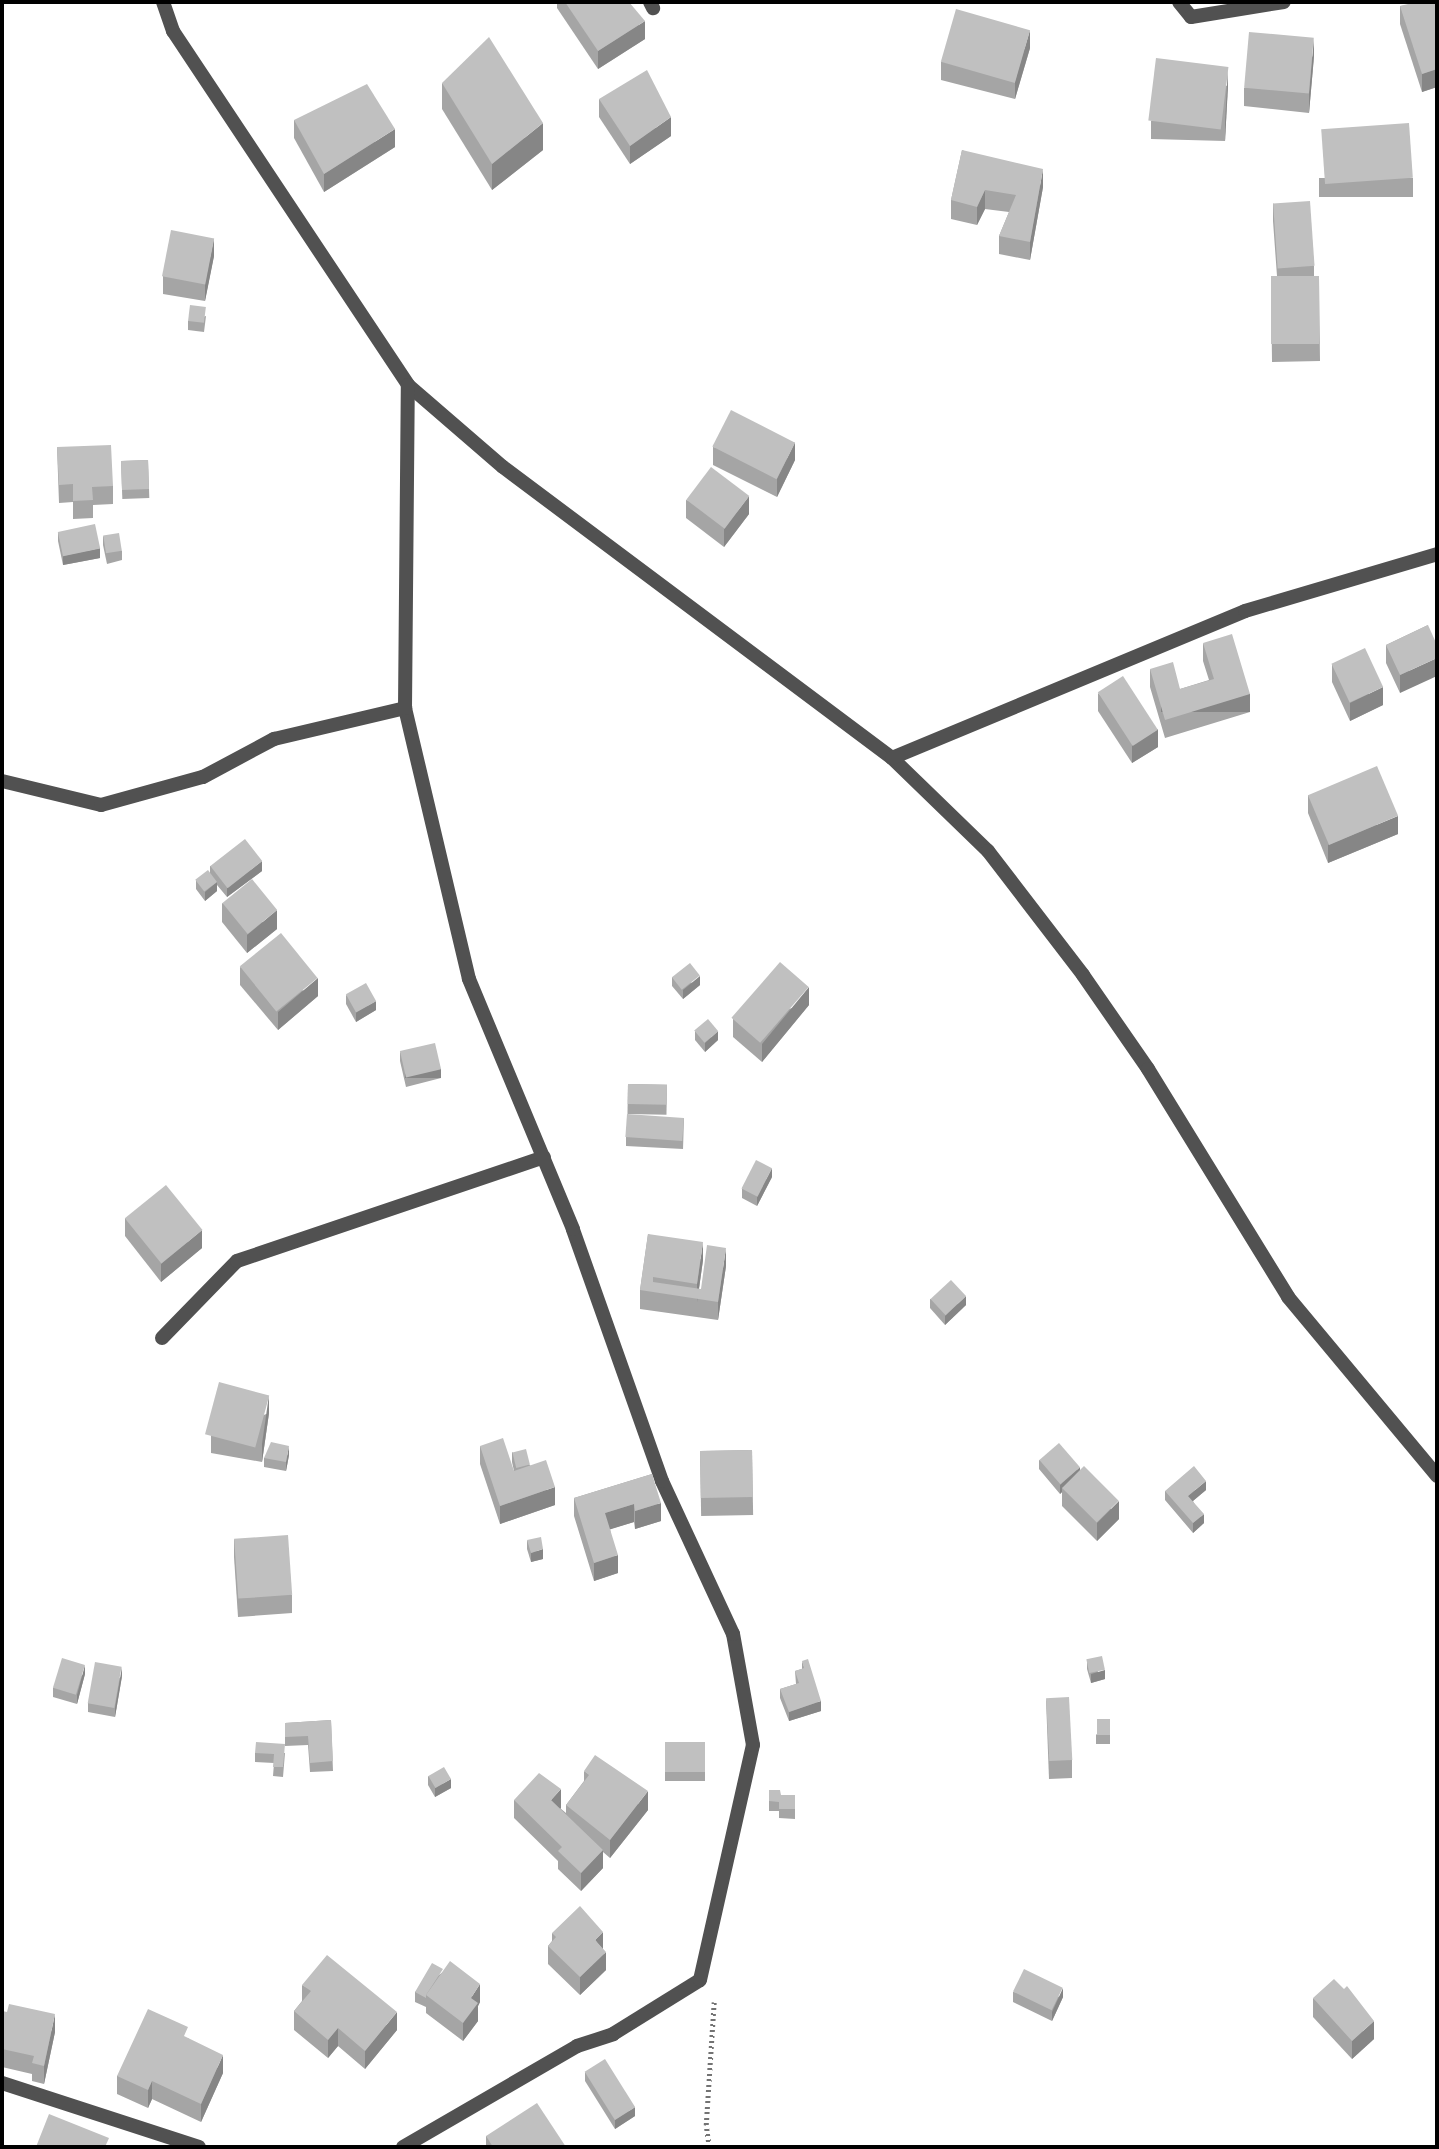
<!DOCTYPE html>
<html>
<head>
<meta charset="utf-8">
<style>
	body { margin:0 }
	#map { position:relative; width:1439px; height:2149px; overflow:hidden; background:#fff; font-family:"Roboto Condensed",sans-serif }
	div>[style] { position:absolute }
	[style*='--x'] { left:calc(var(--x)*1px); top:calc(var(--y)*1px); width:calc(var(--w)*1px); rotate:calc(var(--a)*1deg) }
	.path>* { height:4.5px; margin-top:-2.25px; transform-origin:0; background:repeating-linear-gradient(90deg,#737373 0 2px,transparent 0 5.5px) }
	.street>* { height:14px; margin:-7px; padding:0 7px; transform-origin:7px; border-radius:7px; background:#515151 }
	.wall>* { inset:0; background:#a5a5a5; transform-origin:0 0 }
	.shaded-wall>* { inset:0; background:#868686; transform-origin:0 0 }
	.building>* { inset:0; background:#c0c0c0; transform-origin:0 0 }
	span { translate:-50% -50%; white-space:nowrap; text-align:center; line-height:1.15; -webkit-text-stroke:6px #fff; paint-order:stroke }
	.frame { position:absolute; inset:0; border:4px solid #000; pointer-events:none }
</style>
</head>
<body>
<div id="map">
	<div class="path">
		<i style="--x:709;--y:2147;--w:22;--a:-98"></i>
		<i style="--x:706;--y:2125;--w:123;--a:-86.3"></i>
	</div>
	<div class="street">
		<i style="--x:163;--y:2;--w:31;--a:71"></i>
		<i style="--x:173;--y:31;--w:425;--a:56.4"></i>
		<i style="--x:408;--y:385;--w:125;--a:40.8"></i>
		<i style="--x:503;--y:467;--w:486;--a:36.8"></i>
		<i style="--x:892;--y:758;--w:134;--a:44.1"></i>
		<i style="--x:988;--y:851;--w:156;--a:52.5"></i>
		<i style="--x:1083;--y:975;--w:114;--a:55.3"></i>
		<i style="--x:1148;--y:1069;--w:268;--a:58.4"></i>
		<i style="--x:1288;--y:1297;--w:233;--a:50.2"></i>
		<i style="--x:650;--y:2;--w:7;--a:63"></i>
		<i style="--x:1179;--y:2;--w:19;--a:51"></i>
		<i style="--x:1191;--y:17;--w:94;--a:-9.2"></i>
		<i style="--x:892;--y:758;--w:382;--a:-22.6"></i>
		<i style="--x:1245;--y:611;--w:200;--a:-16.5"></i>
		<i style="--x:2;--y:781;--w:102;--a:13.6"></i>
		<i style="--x:101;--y:805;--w:106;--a:-15.4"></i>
		<i style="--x:203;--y:777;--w:81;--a:-28.2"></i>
		<i style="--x:274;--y:739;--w:135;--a:-13.3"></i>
		<i style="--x:162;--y:1338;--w:107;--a:-45.8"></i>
		<i style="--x:237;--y:1261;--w:324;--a:-18.7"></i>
		<i style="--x:2;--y:2083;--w:207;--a:18"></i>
		<i style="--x:403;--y:2147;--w:201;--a:-30.1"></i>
		<i style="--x:577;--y:2046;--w:38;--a:-18"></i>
		<i style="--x:613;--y:2034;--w:102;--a:-31.8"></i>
		<i style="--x:700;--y:1980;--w:241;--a:-77.3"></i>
		<i style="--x:753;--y:1745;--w:113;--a:-100.2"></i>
		<i style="--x:733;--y:1634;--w:169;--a:-114.9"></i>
		<i style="--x:662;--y:1481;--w:267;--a:-109.5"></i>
		<i style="--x:573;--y:1229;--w:271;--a:-112.6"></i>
		<i style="--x:469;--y:979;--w:278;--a:-103.3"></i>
		<i style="--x:405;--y:708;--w:323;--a:-89.5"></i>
	</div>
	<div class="wall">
		<i style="clip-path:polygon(557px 2px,629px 2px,645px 39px,598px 69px,557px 8px)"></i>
		<i style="clip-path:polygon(1437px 2px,1437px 87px,1422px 92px,1400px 24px,1400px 6px)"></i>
		<i style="clip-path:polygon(1030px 48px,1015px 99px,941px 80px,941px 62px)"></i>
		<i style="clip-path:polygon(1314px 56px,1309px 113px,1244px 106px,1244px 88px)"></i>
		<i style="clip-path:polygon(442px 83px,543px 150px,492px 190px,442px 109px)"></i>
		<i style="clip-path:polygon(1228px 85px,1225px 141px,1151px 139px,1151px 121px)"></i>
		<i style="clip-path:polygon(599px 99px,671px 136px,630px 164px,599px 117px)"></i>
		<i style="clip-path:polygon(294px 120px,395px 147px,324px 192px,294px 138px)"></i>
		<i style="clip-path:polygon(962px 150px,1043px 187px,1030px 260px,999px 254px,999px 236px,1009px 212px,985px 209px,977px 225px,951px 219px,951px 200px)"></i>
		<i style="left:1413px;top:178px;width:19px;height:94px;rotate:90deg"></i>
		<i style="clip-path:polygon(1273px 203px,1314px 266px,1314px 276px,1319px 276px,1320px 361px,1272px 362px,1271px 276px,1277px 276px,1273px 221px)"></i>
		<i style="clip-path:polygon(214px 256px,205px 301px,163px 294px,163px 276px)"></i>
		<i style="clip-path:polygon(206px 316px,204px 332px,188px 330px,188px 321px)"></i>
		<i style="clip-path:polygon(57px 447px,113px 486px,113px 504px,93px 505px,93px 518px,73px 519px,73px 502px,59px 503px)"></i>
		<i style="clip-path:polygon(713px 447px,795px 460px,777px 497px,713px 465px)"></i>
		<i style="left:148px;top:460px;width:38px;height:27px;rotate:88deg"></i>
		<i style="clip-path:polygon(686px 500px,749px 514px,724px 547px,686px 518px)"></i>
		<i style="clip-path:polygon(58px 532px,100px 558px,63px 565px,58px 541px)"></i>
		<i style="clip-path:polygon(103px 536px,122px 551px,122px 560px,107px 564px,103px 545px)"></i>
		<i style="clip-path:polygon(1428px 625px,1400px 693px,1386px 663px,1386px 645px)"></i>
		<i style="clip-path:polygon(1203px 643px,1250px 712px,1165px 738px,1150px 687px,1150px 669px,1180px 689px,1209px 680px,1203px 661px)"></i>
		<i style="clip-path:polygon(1332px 664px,1383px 705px,1350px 721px,1332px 682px)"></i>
		<i style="clip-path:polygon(1098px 693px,1158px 747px,1132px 763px,1098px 711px)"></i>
		<i style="clip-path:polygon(1308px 795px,1398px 834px,1328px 863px,1308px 813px)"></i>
		<i style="clip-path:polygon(210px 866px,262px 871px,227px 897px,217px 885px,217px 891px,205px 901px,196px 889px,196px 880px,210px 873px)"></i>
		<i style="clip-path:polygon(222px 903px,277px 929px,247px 953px,222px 922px)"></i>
		<i style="clip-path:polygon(240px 967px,318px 996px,278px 1030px,240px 985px)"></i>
		<i style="clip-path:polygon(672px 977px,700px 985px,683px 999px,672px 986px)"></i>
		<i style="clip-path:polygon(346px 995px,376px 1010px,356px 1022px,346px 1004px)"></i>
		<i style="clip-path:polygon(809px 1005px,762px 1062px,733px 1037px,733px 1019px)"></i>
		<i style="clip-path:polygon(695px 1031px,718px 1040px,705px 1052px,695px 1040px)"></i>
		<i style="clip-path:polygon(400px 1052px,441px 1078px,406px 1087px,400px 1061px)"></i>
		<i style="left:628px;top:1084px;width:39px;height:30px;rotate:1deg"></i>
		<i style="clip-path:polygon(684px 1118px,683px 1149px,626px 1146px,626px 1137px)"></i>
		<i style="clip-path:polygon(772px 1177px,757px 1206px,742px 1198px,742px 1189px)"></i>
		<i style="clip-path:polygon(125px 1218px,202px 1248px,161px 1282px,125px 1236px)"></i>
		<i style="clip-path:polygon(648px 1234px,703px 1260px,699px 1289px,701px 1289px,726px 1266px,718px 1320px,640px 1309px,640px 1290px)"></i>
		<i style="clip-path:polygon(930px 1299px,966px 1305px,945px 1325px,930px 1308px)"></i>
		<i style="clip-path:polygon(269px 1413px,262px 1462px,211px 1453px,211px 1435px)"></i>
		<i style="clip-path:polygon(480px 1446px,514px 1471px,512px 1462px,512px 1452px,530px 1465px,555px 1505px,500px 1524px,480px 1464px)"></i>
		<i style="left:752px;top:1450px;width:65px;height:52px;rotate:89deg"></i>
		<i style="clip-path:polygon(289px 1455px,286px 1471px,264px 1467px,264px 1458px)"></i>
		<i style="clip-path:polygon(1039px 1460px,1080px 1471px,1119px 1519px,1097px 1541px,1062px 1506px,1062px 1492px,1060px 1494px,1039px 1469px)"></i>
		<i style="clip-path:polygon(652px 1474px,661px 1521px,635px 1529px,634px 1522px,610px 1529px,618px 1573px,594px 1581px,574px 1516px,574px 1498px)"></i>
		<i style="clip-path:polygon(1206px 1490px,1193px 1501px,1204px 1523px,1193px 1533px,1165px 1500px,1165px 1491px)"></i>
		<i style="clip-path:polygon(234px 1539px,292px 1595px,292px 1613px,238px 1617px,234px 1557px)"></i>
		<i style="clip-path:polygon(527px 1540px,543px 1559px,531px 1562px,527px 1549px)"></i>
		<i style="clip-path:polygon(1087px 1660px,1105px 1679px,1091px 1683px,1087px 1669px)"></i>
		<i style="clip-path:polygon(802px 1661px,821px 1711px,789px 1721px,780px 1698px,780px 1689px,796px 1684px,795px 1671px,802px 1669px)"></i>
		<i style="clip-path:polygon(85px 1674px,77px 1704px,53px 1697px,53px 1688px)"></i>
		<i style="clip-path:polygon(122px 1676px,115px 1717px,88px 1712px,88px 1703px)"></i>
		<i style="clip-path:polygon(1046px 1699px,1072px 1760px,1072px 1778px,1049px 1779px)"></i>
		<i style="clip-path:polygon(1110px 1719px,1110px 1744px,1096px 1744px,1096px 1735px)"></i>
		<i style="clip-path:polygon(331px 1720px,333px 1771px,310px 1772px,308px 1745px,285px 1746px,285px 1723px)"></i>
		<i style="left:705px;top:1742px;width:39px;height:40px;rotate:90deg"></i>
		<i style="clip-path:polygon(255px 1753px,285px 1753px,283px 1777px,273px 1776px,274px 1763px,255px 1762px)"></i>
		<i style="clip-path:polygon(584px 1771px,648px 1810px,610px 1858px,603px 1852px,603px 1868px,581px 1891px,558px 1869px,558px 1861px,514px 1818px,514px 1800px,561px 1808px,560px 1808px,566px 1813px,566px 1805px,584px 1781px)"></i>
		<i style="clip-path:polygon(428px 1776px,451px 1788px,435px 1797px,428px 1785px)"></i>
		<i style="clip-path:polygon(769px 1790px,781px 1795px,795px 1795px,795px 1819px,779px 1818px,779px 1811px,769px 1811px)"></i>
		<i style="clip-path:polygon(552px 1933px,603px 1949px,606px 1970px,580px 1995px,548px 1964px,548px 1946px,552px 1941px)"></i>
		<i style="clip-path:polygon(443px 1972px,480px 2002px,478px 2006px,478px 2021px,463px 2041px,426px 2013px,426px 2007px,415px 2002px,415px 1992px)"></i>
		<i style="clip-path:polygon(302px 1985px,397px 2030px,365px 2069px,338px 2046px,328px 2058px,294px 2030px,294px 2011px,302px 2001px)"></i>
		<i style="clip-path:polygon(1013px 1992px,1063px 1997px,1052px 2021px,1013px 2002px)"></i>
		<i style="clip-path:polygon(1313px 1998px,1374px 2039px,1352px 2059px,1313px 2017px)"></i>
		<i style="clip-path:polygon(2px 2011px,55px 2032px,44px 2084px,32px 2081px,32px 2074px,2px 2067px)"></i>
		<i style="clip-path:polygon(188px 2038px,223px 2073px,201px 2122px,152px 2099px,148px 2108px,117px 2094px,117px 2076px)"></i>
		<i style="clip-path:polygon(585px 2072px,635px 2116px,615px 2129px,585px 2081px)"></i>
		<i style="clip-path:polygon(486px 2136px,566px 2147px,486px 2147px)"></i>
	</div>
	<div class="shaded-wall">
		<i style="clip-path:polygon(645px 21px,645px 39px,598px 69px,598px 51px)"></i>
		<i style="clip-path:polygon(1030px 30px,1030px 48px,1015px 99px,1015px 81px)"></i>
		<i style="clip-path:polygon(1314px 38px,1314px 56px,1309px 113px,1309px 94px)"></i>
		<i style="clip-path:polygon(1228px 67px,1228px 85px,1225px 141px,1225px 123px)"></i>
		<i style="clip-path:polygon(1437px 69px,1437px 87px,1422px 92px,1422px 74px)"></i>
		<i style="clip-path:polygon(671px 117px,671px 136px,630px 164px,630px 146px)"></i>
		<i style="clip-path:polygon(543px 123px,543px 150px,492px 190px,492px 164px)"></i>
		<i style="clip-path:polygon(395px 129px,395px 147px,324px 192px,324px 174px)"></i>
		<i style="clip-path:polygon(1043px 169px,1043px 187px,1030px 260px,1030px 242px)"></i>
		<i style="clip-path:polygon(985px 190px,985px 209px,977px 225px,977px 207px)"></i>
		<i style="clip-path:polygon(214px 238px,214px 256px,205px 301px,205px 283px)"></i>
		<i style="clip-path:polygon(795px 442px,795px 460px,777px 497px,777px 479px)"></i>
		<i style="clip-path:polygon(749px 496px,749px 514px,724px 547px,724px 529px)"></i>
		<i style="clip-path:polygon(100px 548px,100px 558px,63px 565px,63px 556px)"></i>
		<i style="clip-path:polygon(1437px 658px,1437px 676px,1400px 693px,1400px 675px)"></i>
		<i style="clip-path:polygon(1383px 687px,1383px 705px,1350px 721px,1350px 703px)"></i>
		<i style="left:1250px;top:694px;width:18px;height:89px;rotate:90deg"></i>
		<i style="clip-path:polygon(1158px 729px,1158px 747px,1132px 763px,1132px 745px)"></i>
		<i style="clip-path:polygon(1398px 816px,1398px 834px,1328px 863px,1328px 845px)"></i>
		<i style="clip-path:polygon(262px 861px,262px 871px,227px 897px,227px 888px)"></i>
		<i style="clip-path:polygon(217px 882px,217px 891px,205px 901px,205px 892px)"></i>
		<i style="clip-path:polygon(277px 910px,277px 929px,247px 953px,247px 935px)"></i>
		<i style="clip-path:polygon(700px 976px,700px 985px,683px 999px,683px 990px)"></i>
		<i style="clip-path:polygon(318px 978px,318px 996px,278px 1030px,278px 1012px)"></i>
		<i style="clip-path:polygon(809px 987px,809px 1005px,762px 1062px,762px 1044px)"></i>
		<i style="clip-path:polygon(376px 1001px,376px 1010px,356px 1022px,356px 1012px)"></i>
		<i style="clip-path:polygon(718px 1031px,718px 1040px,705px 1052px,705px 1043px)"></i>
		<i style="left:441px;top:1069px;width:9px;height:36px;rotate:90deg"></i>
		<i style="clip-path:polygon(772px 1168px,772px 1177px,757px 1206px,757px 1197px)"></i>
		<i style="clip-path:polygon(202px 1230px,202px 1248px,161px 1282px,161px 1264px)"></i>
		<i style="clip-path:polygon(703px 1242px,703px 1260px,697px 1302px,697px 1284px)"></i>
		<i style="clip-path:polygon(726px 1248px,726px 1266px,718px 1320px,718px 1302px)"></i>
		<i style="clip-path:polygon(966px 1296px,966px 1305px,945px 1325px,945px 1316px)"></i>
		<i style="clip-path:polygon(269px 1395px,269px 1413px,262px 1462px,262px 1444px)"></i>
		<i style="clip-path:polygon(289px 1446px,289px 1455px,286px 1471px,286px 1462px)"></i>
		<i style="clip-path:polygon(1080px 1467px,1080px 1477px,1062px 1488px,1062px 1492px,1060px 1494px,1060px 1485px)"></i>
		<i style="clip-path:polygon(1206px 1481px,1206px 1490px,1188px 1505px,1188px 1496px)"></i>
		<i style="clip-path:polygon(555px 1487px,555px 1505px,500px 1524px,500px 1506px)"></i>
		<i style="clip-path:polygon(1119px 1501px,1119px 1519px,1097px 1541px,1097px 1523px)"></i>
		<i style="clip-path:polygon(661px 1503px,661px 1521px,635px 1529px,635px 1511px)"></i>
		<i style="clip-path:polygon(634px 1504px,634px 1522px,605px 1531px,605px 1513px)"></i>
		<i style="clip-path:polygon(1204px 1514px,1204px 1523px,1193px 1533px,1193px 1523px)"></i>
		<i style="clip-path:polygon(543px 1549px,543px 1559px,531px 1562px,531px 1553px)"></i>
		<i style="clip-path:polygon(618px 1555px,618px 1573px,594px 1581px,594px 1563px)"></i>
		<i style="clip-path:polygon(85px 1665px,85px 1674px,77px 1704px,77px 1695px)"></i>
		<i style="clip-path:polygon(122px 1667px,122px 1676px,115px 1717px,115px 1708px)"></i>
		<i style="clip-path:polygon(1105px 1670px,1105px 1679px,1091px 1683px,1091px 1674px)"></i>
		<i style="clip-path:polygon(821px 1701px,821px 1711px,789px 1721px,789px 1712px)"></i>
		<i style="clip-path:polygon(451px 1779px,451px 1788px,435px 1797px,435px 1788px)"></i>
		<i style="clip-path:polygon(561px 1789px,561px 1808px,551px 1818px,551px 1800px)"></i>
		<i style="clip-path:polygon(648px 1791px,648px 1810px,610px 1858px,610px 1840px)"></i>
		<i style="clip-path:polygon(603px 1850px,603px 1868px,581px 1891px,581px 1873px)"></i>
		<i style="clip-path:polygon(603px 1932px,603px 1950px,595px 1940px)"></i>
		<i style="clip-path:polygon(606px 1952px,606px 1970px,580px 1995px,580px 1977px)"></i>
		<i style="clip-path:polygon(480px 1984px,480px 2002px,478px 2006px,478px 2021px,463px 2041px,463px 2023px,471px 1998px)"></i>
		<i style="clip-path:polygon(1063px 1988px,1063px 1997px,1052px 2021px,1052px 2012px)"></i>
		<i style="clip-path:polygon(397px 2012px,397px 2030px,365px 2069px,365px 2051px)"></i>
		<i style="clip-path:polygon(55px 2014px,55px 2032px,44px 2084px,44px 2066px)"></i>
		<i style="clip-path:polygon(1374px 2021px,1374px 2039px,1352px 2059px,1352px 2041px)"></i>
		<i style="clip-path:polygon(338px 2028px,338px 2046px,328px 2058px,328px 2040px)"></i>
		<i style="clip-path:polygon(223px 2055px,223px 2073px,201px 2122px,201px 2104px)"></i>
		<i style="clip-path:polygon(152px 2081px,152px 2099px,148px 2108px,148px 2090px)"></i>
		<i style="clip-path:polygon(635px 2107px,635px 2116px,615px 2129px,615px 2120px)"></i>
	</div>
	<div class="building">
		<i style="clip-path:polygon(565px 2px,629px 2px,645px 21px,598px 51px)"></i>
		<i style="clip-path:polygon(1416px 2px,1437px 2px,1437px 69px,1422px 74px,1400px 6px)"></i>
		<i style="left:956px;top:9px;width:77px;height:55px;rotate:16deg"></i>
		<i style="left:1249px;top:32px;width:65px;height:56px;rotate:5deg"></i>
		<i style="clip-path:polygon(489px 37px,543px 123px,492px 164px,442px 83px)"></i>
		<i style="left:1156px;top:58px;width:73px;height:63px;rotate:7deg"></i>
		<i style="clip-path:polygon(647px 70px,671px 117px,630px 146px,599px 99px)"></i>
		<i style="clip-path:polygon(367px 84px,395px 129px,324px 174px,294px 120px)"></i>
		<i style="left:1409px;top:123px;width:55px;height:88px;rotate:86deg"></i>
		<i style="clip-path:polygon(962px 150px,1043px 169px,1030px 242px,999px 236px,1016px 195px,985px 190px,977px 207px,951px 200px)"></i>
		<i style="left:1310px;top:201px;width:65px;height:37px;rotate:86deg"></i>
		<i style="left:171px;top:230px;width:44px;height:47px;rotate:11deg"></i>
		<i style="left:1271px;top:276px;width:48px;height:68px"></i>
		<i style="left:190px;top:305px;width:16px;height:16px;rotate:7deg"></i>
		<i style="left:731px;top:410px;width:72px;height:41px;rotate:27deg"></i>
		<i style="clip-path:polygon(111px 445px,113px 486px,92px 487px,93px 500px,73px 501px,73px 484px,59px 485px,57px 447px)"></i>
		<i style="left:148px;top:460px;width:29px;height:27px;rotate:88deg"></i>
		<i style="left:711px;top:467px;width:48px;height:41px;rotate:37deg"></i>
		<i style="left:95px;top:524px;width:25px;height:38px;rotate:78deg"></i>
		<i style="left:119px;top:533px;width:18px;height:16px;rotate:81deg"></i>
		<i style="clip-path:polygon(1428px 625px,1437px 645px,1437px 658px,1400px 675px,1386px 645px)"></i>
		<i style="clip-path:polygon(1232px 634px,1250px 694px,1165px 720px,1150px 669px,1173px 662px,1180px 689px,1214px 679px,1203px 643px)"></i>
		<i style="left:1365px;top:648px;width:43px;height:37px;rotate:65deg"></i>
		<i style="left:1123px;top:676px;width:64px;height:30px;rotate:57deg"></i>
		<i style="left:1377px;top:766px;width:54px;height:75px;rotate:67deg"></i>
		<i style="left:245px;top:839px;width:28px;height:44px;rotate:52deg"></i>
		<i style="left:208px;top:870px;width:15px;height:16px;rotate:53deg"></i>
		<i style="left:252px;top:879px;width:40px;height:38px;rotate:51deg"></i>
		<i style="left:281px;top:933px;width:58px;height:53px;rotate:51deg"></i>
		<i style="left:780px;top:962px;width:38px;height:74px;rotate:41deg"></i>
		<i style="left:690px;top:963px;width:16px;height:23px;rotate:52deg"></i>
		<i style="left:366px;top:983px;width:21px;height:23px;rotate:61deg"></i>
		<i style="left:708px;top:1019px;width:16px;height:18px;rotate:50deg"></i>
		<i style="left:435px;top:1043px;width:27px;height:36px;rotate:77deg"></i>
		<i style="left:628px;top:1084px;width:39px;height:20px;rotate:1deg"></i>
		<i style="left:627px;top:1114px;width:57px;height:23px;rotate:4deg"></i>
		<i style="left:756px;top:1160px;width:18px;height:32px;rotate:27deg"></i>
		<i style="left:166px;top:1185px;width:58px;height:53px;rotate:51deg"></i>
		<i style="clip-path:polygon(648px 1234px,703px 1242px,697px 1284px,653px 1277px,653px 1282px,701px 1289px,707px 1245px,726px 1248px,718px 1302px,640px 1290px)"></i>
		<i style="left:951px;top:1280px;width:22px;height:28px;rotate:47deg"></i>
		<i style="left:219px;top:1382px;width:52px;height:54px;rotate:15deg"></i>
		<i style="clip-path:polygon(503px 1438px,514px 1471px,546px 1460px,555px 1487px,500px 1506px,480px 1446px)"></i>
		<i style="clip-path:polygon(271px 1442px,289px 1446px,286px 1462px,264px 1458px)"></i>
		<i style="left:1059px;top:1443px;width:32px;height:26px;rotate:49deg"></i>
		<i style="left:526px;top:1449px;width:16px;height:14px;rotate:76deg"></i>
		<i style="left:752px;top:1450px;width:47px;height:52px;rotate:89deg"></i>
		<i style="left:1084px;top:1466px;width:49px;height:31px;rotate:45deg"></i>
		<i style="clip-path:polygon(1194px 1466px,1206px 1481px,1188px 1496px,1204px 1514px,1193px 1523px,1165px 1491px)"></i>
		<i style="clip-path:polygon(652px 1474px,661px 1503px,635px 1511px,634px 1504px,605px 1513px,618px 1555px,594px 1563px,574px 1498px)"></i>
		<i style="left:288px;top:1535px;width:60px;height:54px;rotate:86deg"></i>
		<i style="clip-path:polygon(541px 1537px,543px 1549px,531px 1553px,527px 1540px)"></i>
		<i style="left:1102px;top:1656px;width:14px;height:16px;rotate:78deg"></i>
		<i style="left:62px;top:1658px;width:24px;height:31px;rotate:17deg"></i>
		<i style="clip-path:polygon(808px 1659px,821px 1701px,789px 1712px,780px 1689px,799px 1683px,795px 1671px,804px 1668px,802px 1661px)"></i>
		<i style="left:95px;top:1662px;width:27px;height:42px;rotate:10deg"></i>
		<i style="left:1069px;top:1697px;width:63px;height:23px;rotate:87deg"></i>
		<i style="left:1097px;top:1719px;width:13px;height:16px"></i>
		<i style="clip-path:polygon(331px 1720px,333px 1761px,310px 1763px,308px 1736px,285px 1737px,285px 1723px)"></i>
		<i style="clip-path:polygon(256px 1742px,285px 1744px,283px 1767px,273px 1767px,274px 1754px,255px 1753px)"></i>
		<i style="left:705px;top:1742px;width:30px;height:40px;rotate:90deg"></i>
		<i style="clip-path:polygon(595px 1755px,648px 1791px,610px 1840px,566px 1805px,589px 1775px,584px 1771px)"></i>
		<i style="left:444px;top:1767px;width:14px;height:18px;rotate:60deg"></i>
		<i style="clip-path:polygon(539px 1773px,561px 1789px,551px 1800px,603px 1850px,581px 1873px,558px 1851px,562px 1847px,514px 1800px)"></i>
		<i style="clip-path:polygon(769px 1790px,780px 1790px,781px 1795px,795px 1795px,795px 1809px,779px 1809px,779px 1802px,769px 1801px)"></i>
		<i style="clip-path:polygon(580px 1906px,603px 1932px,595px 1940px,606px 1952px,580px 1977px,548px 1946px,556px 1937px,552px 1933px)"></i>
		<i style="clip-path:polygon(327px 1955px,397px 2012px,365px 2051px,338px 2028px,328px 2040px,294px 2011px,311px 1991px,302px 1985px)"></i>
		<i style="clip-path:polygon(450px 1961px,480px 1984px,471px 1998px,478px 2003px,463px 2023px,426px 1995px)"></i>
		<i style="clip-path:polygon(432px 1963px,443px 1969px,426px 1995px,426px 1998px,415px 1992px)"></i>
		<i style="left:1024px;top:1969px;width:43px;height:25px;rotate:26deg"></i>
		<i style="clip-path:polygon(1334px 1979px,1344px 1989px,1347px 1986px,1374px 2021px,1352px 2041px,1313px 1998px)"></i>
		<i style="clip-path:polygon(9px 2004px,55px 2014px,44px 2066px,32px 2063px,34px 2056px,2px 2049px,2px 2011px,7px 2012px)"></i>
		<i style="clip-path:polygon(148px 2009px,188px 2027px,184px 2036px,223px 2055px,201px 2104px,152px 2081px,148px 2090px,117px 2076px)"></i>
		<i style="left:605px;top:2059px;width:57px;height:24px;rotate:58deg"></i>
		<i style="clip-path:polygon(537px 2103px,566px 2147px,493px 2147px,486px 2136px)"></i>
		<i style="clip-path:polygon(49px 2114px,109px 2138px,105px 2147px,36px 2147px)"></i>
	</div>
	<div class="frame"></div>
</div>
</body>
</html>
